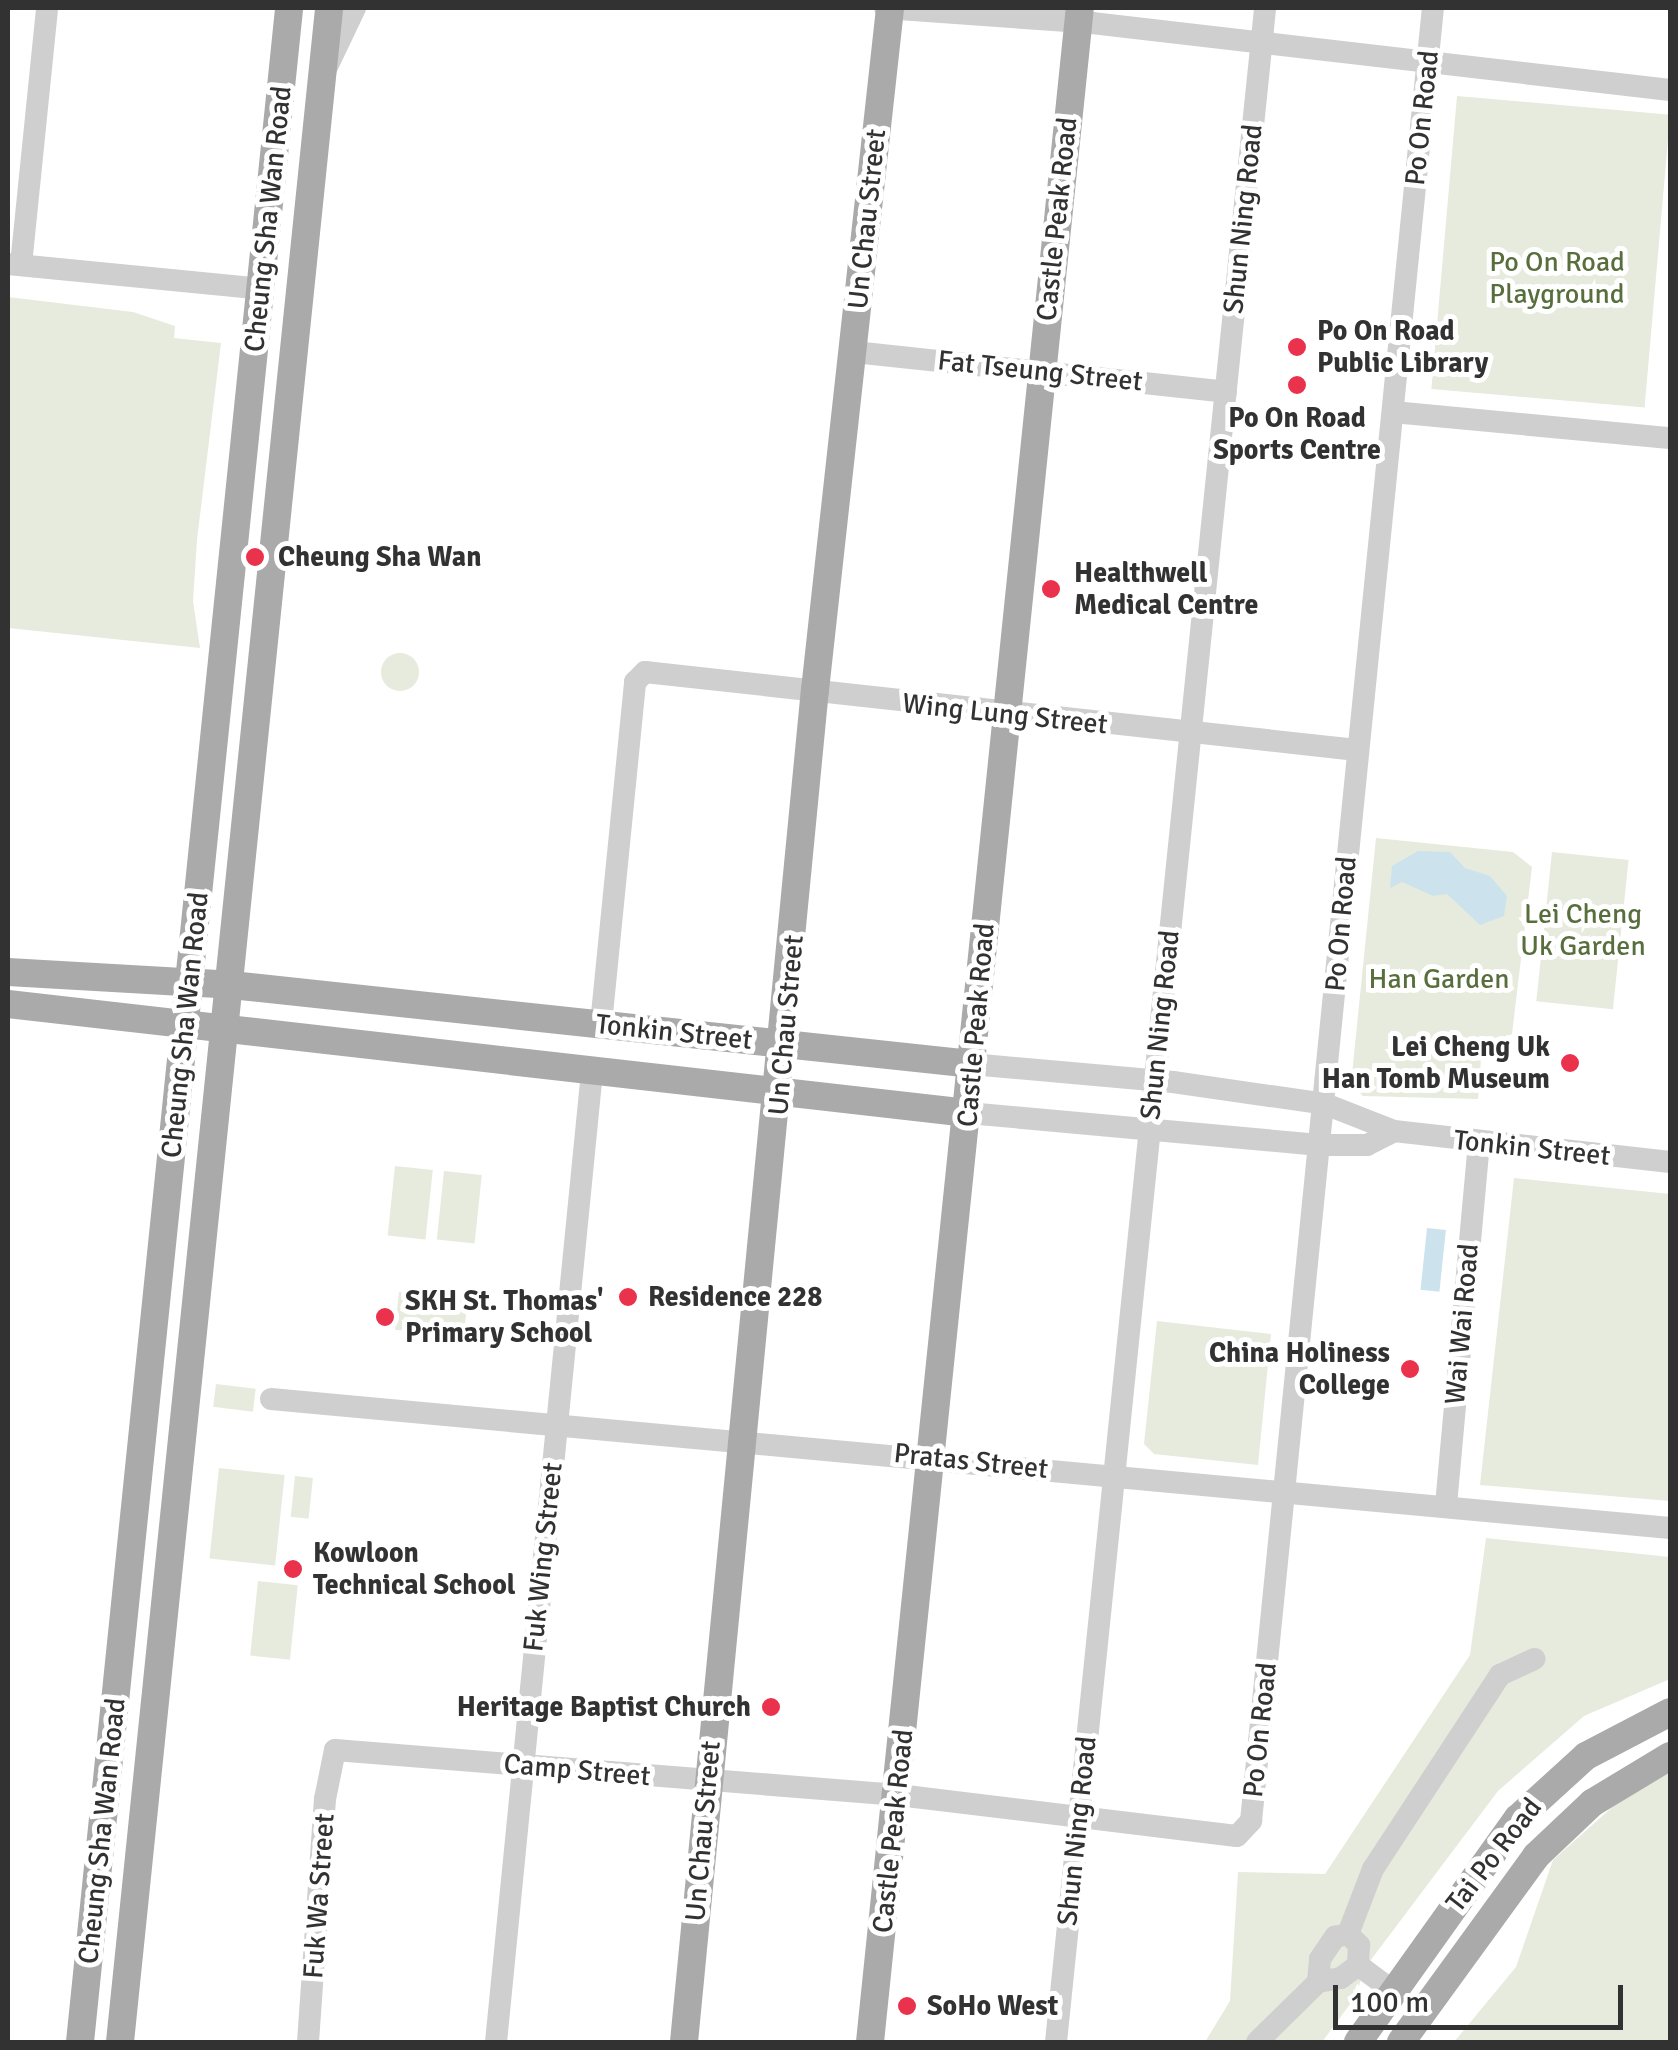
<!DOCTYPE html>
<html>
<head>
<meta charset="utf-8">
<style>
	body { margin:0 }
	#map { position:relative; width:1678px; height:2050px; overflow:hidden; background:#fff; font-family:Signika,sans-serif }
	div>[style] { position:absolute }
	[style*='--x'] { left:calc(var(--x)*1px); top:calc(var(--y)*1px); width:calc(var(--w)*1px); rotate:calc(var(--a)*1deg) }
	.green>* { inset:0; background:#e6ebdd; transform-origin:0 0 }
	.round { border-radius:50% }
	.water>* { inset:0; background:#cce3ee; transform-origin:0 0 }
	.minor>* { height:22px; margin:-11px; padding:0 11px; transform-origin:11px; border-radius:11px; background:#cfcfcf }
	.major>* { height:28px; margin:-14px; padding:0 14px; transform-origin:14px; border-radius:14px; background:#aaa }
	.dots>* { width:28px; height:28px; translate:-50% -50%; box-sizing:border-box; border:5px solid #fff; border-radius:50% }
	span { translate:-50% -50%; white-space:nowrap; text-align:center; line-height:1.15; -webkit-text-stroke:10px #fff; paint-order:stroke }
	.street-label { font-size:28px; color:#323232 }
	.park-label { font-size:28px; color:#586f3d }
	.poi-label { font-size:28px; color:#323232; font-weight:700 }
	.left { translate:0 -50%; text-align:left }
	.right { translate:-100% -50%; text-align:right }
	.frame { position:absolute; inset:0; border:10px solid #323232; pointer-events:none }
	.scale { position:absolute; left:1333px; top:1985px; width:290px; height:45px; box-sizing:border-box; border:5px solid #323232; border-top:0; padding-left:12px; font-size:30px; line-height:35px; white-space:nowrap; color:#323232; -webkit-text-stroke:8px #fff; paint-order:stroke }
</style>
</head>
<body>
<div id="map">
	<div class="green">
		<i style="left:1457px;top:96px;width:214px;height:294px;rotate:5deg"></i>
		<i style="clip-path:polygon(8px 297px,133px 312px,175px 326px,174px 338px,221px 343px,197px 540px,193px 601px,200px 648px,8px 628px)"></i>
		<i class="round" style="left:381px;top:653px;width:38px;height:38px"></i>
		<i style="clip-path:polygon(1376px 838px,1513px 852px,1532px 867px,1512px 1034px,1482px 1046px,1478px 1099px,1363px 1096px,1351px 1084px)"></i>
		<i style="left:1552px;top:852px;width:77px;height:150px;rotate:6deg"></i>
		<i style="left:395px;top:1166px;width:38px;height:70px;rotate:6deg"></i>
		<i style="left:444px;top:1171px;width:38px;height:69px;rotate:6deg"></i>
		<i style="clip-path:polygon(1514px 1178px,1670px 1194px,1670px 1501px,1480px 1485px)"></i>
		<i style="left:399px;top:1292px;width:69px;height:38px;rotate:6deg"></i>
		<i style="clip-path:polygon(1157px 1321px,1271px 1334px,1258px 1465px,1154px 1454px,1144px 1444px)"></i>
		<i style="left:216px;top:1384px;width:40px;height:23px;rotate:7deg"></i>
		<i style="left:219px;top:1468px;width:66px;height:91px;rotate:6deg"></i>
		<i style="left:295px;top:1476px;width:18px;height:41px;rotate:6deg"></i>
		<i style="clip-path:polygon(1486px 1538px,1670px 1557px,1670px 1679px,1584px 1716px,1498px 1791px,1364px 1969px,1356px 1996px,1322px 2042px,1205px 2042px,1230px 2001px,1238px 1872px,1325px 1874px,1470px 1655px)"></i>
		<i style="left:258px;top:1581px;width:40px;height:75px;rotate:6deg"></i>
		<i style="clip-path:polygon(1670px 1771px,1670px 2042px,1454px 2042px,1516px 1967px,1553px 1860px,1618px 1802px)"></i>
	</div>
	<div class="water">
		<i style="clip-path:polygon(1418px 851px,1450px 852px,1465px 868px,1490px 876px,1507px 896px,1504px 916px,1480px 925px,1447px 894px,1433px 896px,1402px 882px,1390px 888px,1392px 866px)"></i>
		<i style="left:1427px;top:1228px;width:19px;height:62px;rotate:6deg"></i>
	</div>
	<div class="minor">
		<i style="--x:885;--y:8;--w:208;--a:4.1"></i>
		<i style="--x:1092;--y:23;--w:582;--a:6.61"></i>
		<i style="--x:325;--y:71;--w:70;--a:-64.5"></i>
		<i style="--x:8;--y:264;--w:254;--a:5.6"></i>
		<i style="--x:21;--y:265;--w:258;--a:-84.2"></i>
		<i style="--x:854;--y:352;--w:374;--a:6.1"></i>
		<i style="--x:1393;--y:412;--w:278;--a:5.4"></i>
		<i style="--x:601;--y:1024;--w:344;--a:-84.3"></i>
		<i style="--x:635;--y:682;--w:14;--a:-45"></i>
		<i style="--x:645;--y:672;--w:716;--a:6.25"></i>
		<i style="--x:971;--y:1064;--w:203;--a:5.1"></i>
		<i style="--x:1173;--y:1082;--w:154;--a:8.2"></i>
		<i style="--x:1325;--y:1104;--w:74;--a:21.4"></i>
		<i style="--x:1394;--y:1131;--w:278;--a:6.4"></i>
		<i style="--x:968;--y:1113;--w:353;--a:5.2"></i>
		<i style="--x:1320;--y:1145;--w:47;--a:0"></i>
		<i style="--x:1367;--y:1145;--w:30;--a:-27"></i>
		<i style="--x:271;--y:1399;--w:1405;--a:5.27"></i>
		<i style="--x:1446;--y:1505;--w:363;--a:-84.8"></i>
		<i style="--x:1348;--y:1934;--w:70;--a:-69"></i>
		<i style="--x:1373;--y:1869;--w:232;--a:-56.8"></i>
		<i style="--x:1500;--y:1675;--w:38;--a:-25"></i>
		<i style="--x:1318;--y:1982;--w:23;--a:-85"></i>
		<i style="--x:1320;--y:1959;--w:27;--a:-56"></i>
		<i style="--x:1335;--y:1937;--w:13;--a:-13"></i>
		<i style="--x:1348;--y:1934;--w:16;--a:45"></i>
		<i style="--x:1359;--y:1945;--w:20;--a:93"></i>
		<i style="--x:1358;--y:1965;--w:44;--a:36.6"></i>
		<i style="--x:308;--y:2042;--w:244;--a:-86"></i>
		<i style="--x:325;--y:1799;--w:50;--a:-78.5"></i>
		<i style="--x:335;--y:1750;--w:565;--a:4.57"></i>
		<i style="--x:898;--y:1795;--w:341;--a:6.9"></i>
		<i style="--x:1237;--y:1836;--w:21;--a:-47"></i>
		<i style="--x:1251;--y:1821;--w:1822;--a:-84.27"></i>
		<i style="--x:496;--y:2042;--w:975;--a:-84.35"></i>
		<i style="--x:1056;--y:2042;--w:2045;--a:-84.13"></i>
		<i style="--x:1257;--y:2042;--w:86;--a:-44.5"></i>
		<i style="--x:1318;--y:1982;--w:23;--a:-10"></i>
		<i style="--x:1341;--y:1978;--w:21;--a:-37"></i>
	</div>
	<div class="major">
		<i style="--x:8;--y:972;--w:223;--a:3.3"></i>
		<i style="--x:231;--y:985;--w:744;--a:6.09"></i>
		<i style="--x:8;--y:1004;--w:966;--a:6.48"></i>
		<i style="--x:80;--y:2042;--w:2045;--a:-84.13"></i>
		<i style="--x:120;--y:2042;--w:2045;--a:-84.13"></i>
		<i style="--x:684;--y:2042;--w:1358;--a:-84.47"></i>
		<i style="--x:815;--y:690;--w:686;--a:-83.72"></i>
		<i style="--x:870;--y:2042;--w:2045;--a:-84.11"></i>
		<i style="--x:1358;--y:2042;--w:275;--a:-54.5"></i>
		<i style="--x:1518;--y:1818;--w:92;--a:-42.4"></i>
		<i style="--x:1586;--y:1756;--w:95;--a:-27.6"></i>
		<i style="--x:1401;--y:2042;--w:230;--a:-54"></i>
		<i style="--x:1536;--y:1856;--w:77;--a:-43.4"></i>
		<i style="--x:1592;--y:1803;--w:91;--a:-31.1"></i>
	</div>
	<div class="dots">
		<i style="left:1297px;top:347px;background:#ea324d"></i>
		<i style="left:1297px;top:385px;background:#ea324d"></i>
		<i style="left:255px;top:557px;background:#ea324d"></i>
		<i style="left:1051px;top:589px;background:#ea324d"></i>
		<i style="left:1570px;top:1063px;background:#ea324d"></i>
		<i style="left:628px;top:1297px;background:#ea324d"></i>
		<i style="left:385px;top:1317px;background:#ea324d"></i>
		<i style="left:1410px;top:1369px;background:#ea324d"></i>
		<i style="left:293px;top:1569px;background:#ea324d"></i>
		<i style="left:771px;top:1707px;background:#ea324d"></i>
		<i style="left:907px;top:2006px;background:#ea324d"></i>
	</div>
	<div class="street-label">
		<span style="left:1422px;top:118px;rotate:-84deg">Po On Road</span>
		<span style="left:268px;top:219px;rotate:-84deg">Cheung Sha Wan Road</span>
		<span style="left:867px;top:219px;rotate:-84deg">Un Chau Street</span>
		<span style="left:1057px;top:219px;rotate:-84deg">Castle Peak Road</span>
		<span style="left:1243px;top:219px;rotate:-84deg">Shun Ning Road</span>
		<span style="left:1040px;top:371px;rotate:6deg">Fat Tseung Street</span>
		<span style="left:1005px;top:714px;rotate:6deg">Wing Lung Street</span>
		<span style="left:1341px;top:924px;rotate:-85deg">Po On Road</span>
		<span style="left:185px;top:1025px;rotate:-84deg">Cheung Sha Wan Road</span>
		<span style="left:786px;top:1025px;rotate:-85deg">Un Chau Street</span>
		<span style="left:976px;top:1025px;rotate:-85deg">Castle Peak Road</span>
		<span style="left:1160px;top:1025px;rotate:-84deg">Shun Ning Road</span>
		<span style="left:674px;top:1032px;rotate:6deg">Tonkin Street</span>
		<span style="left:1532px;top:1148px;rotate:6deg">Tonkin Street</span>
		<span style="left:1462px;top:1324px;rotate:-85deg">Wai Wai Road</span>
		<span style="left:971px;top:1461px;rotate:6deg">Pratas Street</span>
		<span style="left:543px;top:1557px;rotate:-84deg">Fuk Wing Street</span>
		<span style="left:1260px;top:1730px;rotate:-84deg">Po On Road</span>
		<span style="left:577px;top:1770px;rotate:5deg">Camp Street</span>
		<span style="left:102px;top:1831px;rotate:-84deg">Cheung Sha Wan Road</span>
		<span style="left:703px;top:1831px;rotate:-85deg">Un Chau Street</span>
		<span style="left:893px;top:1831px;rotate:-84deg">Castle Peak Road</span>
		<span style="left:1077px;top:1831px;rotate:-84deg">Shun Ning Road</span>
		<span style="left:1494px;top:1855px;rotate:-52deg">Tai Po Road</span>
		<span style="left:319px;top:1896px;rotate:-86deg">Fuk Wa Street</span>
	</div>
	<div class="park-label">
		<span style="left:1557px;top:278px">Po On Road<br>Playground</span>
		<span style="left:1583px;top:930px">Lei Cheng<br>Uk Garden</span>
		<span style="left:1439px;top:979px">Han Garden</span>
	</div>
	<div class="poi-label">
		<span class="left" style="left:1317px;top:347px">Po On Road<br>Public Library</span>
		<span style="left:1297px;top:434px">Po On Road<br>Sports Centre</span>
		<span class="left" style="left:278px;top:557px">Cheung Sha Wan</span>
		<span class="left" style="left:1074px;top:589px">Healthwell<br>Medical Centre</span>
		<span class="right" style="left:1550px;top:1063px">Lei Cheng Uk<br>Han Tomb Museum</span>
		<span class="left" style="left:648px;top:1297px">Residence 228</span>
		<span class="left" style="left:405px;top:1317px">SKH St. Thomas'<br>Primary School</span>
		<span class="right" style="left:1390px;top:1369px">China Holiness<br>College</span>
		<span class="left" style="left:313px;top:1569px">Kowloon<br>Technical School</span>
		<span class="right" style="left:751px;top:1707px">Heritage Baptist Church</span>
		<span class="left" style="left:927px;top:2006px">SoHo West</span>
	</div>
	<div class="frame"></div>
	<div class="scale">100 m</div>
</div>
</body>
</html>
